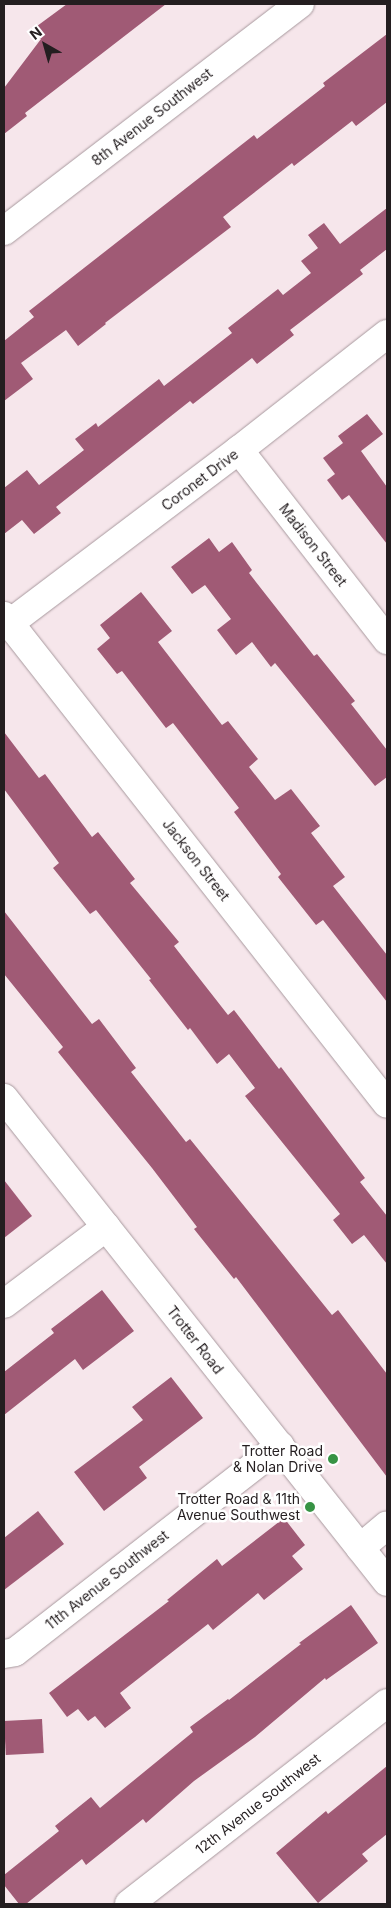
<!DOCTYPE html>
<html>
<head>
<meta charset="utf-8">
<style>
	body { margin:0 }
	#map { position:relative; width:391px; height:1908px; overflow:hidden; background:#f6e6eb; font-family:Inter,sans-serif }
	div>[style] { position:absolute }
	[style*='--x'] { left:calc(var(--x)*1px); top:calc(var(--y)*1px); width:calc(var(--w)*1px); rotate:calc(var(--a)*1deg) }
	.building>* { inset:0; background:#a05a75; transform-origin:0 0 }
	.roads { filter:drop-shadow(0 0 1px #a8999e) drop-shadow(0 0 1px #a8999e) }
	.minor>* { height:28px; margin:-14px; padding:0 14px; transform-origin:14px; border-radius:14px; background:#fff }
	.dots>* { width:14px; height:14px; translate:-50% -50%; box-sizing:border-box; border:2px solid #fff; border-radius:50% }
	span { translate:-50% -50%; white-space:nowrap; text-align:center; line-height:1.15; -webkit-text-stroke:5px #fff; paint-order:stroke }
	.street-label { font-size:14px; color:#241e20 }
	.poi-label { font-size:14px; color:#241e20 }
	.right { translate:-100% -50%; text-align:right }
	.frame { position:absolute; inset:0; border:5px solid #241e20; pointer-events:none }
	.north { position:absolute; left:20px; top:20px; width:50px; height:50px; -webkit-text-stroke:4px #fff; paint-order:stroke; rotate:322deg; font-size:14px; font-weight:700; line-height:20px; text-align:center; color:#241e20 }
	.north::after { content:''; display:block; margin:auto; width:18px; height:22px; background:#241e20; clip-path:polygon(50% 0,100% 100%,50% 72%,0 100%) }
</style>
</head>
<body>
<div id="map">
	<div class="building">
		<i style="clip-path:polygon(67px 4px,166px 4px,25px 113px,27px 116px,4px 134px,4px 88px,41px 39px,33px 29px)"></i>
		<i style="clip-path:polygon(387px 34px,387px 102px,356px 126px,352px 121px,294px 166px,292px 163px,223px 217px,231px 227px,105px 323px,106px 324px,78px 346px,66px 330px,21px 363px,33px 379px,4px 401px,4px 341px,34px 317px,29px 311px,254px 135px,257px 139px,325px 86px,323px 83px)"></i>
		<i style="clip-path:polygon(387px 208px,387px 249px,360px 270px,363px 274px,290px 330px,294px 335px,257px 364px,252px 358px,193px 404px,190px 401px,56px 507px,61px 513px,34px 534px,22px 520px,4px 534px,4px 488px,27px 470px,39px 485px,84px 450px,75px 439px,96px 423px,98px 427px,159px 379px,164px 386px,232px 333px,228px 328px,278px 289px,283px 295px,311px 273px,301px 261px,318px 248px,308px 235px,324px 223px,340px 244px)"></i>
		<i style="clip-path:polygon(367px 414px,383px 434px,361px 451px,387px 487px,387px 544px,349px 495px,342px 500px,327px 480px,335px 474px,323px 458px,343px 443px,338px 436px)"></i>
		<i style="clip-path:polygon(209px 538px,219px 552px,232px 542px,252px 570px,249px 573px,314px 656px,317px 654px,355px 701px,351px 704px,387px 750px,387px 777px,375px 786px,275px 663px,271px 667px,252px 642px,236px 655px,217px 630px,231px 619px,205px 585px,192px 594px,171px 567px)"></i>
		<i style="clip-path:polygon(141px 592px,172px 631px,158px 642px,222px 725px,228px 721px,258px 759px,249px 767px,275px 800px,291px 789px,320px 826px,311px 833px,345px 877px,333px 886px,387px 955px,387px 1002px,323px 920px,316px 925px,278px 877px,281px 874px,234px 812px,239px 808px,173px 723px,166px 728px,122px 671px,117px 674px,97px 649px,110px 638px,100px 625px)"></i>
		<i style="clip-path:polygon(4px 732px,39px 778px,45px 774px,92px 837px,98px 832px,135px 879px,130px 883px,179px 942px,174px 946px,228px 1015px,234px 1010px,279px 1069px,281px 1067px,365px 1178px,360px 1182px,387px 1216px,387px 1264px,364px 1235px,352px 1244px,333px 1220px,340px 1214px,245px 1096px,255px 1088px,229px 1054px,217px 1064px,190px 1028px,188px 1030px,149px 980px,151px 979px,96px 910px,90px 914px,53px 868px,59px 863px,4px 789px)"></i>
		<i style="clip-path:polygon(4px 911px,92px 1024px,99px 1019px,136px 1068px,131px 1072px,186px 1142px,190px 1139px,332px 1315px,338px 1310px,387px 1374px,387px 1477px,236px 1277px,234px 1279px,194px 1229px,197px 1227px,152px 1168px,58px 1052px,63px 1047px,4px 974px)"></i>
		<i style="clip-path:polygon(4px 1180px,32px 1216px,4px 1238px)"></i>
		<i style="clip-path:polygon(102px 1290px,134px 1331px,83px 1370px,75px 1359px,4px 1415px,4px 1372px,54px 1333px,51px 1329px)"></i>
		<i style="clip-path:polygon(171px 1377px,203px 1418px,139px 1467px,147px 1478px,104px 1511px,74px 1472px,143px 1420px,132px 1407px)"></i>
		<i style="clip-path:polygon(38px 1511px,64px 1544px,4px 1590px,4px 1538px)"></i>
		<i style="clip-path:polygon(284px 1518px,305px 1545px,292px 1556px,303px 1569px,264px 1600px,258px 1593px,213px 1630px,208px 1624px,120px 1693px,131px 1708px,105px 1728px,95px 1716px,88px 1721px,78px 1709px,67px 1717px,49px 1693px,169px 1601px,167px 1600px,217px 1559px,222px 1566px)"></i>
		<i style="clip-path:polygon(351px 1605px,378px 1643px,326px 1680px,325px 1678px,255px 1737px,194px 1781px,146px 1823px,143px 1819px,86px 1865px,82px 1859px,26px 1904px,19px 1904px,4px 1885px,4px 1875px,59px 1831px,55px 1826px,91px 1797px,100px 1808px,193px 1732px,190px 1727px,228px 1699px,229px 1700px,301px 1644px,299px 1643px)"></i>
		<i style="left:42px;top:1719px;width:34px;height:38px;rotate:87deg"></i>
		<i style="clip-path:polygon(387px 1766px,387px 1834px,362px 1854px,368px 1861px,318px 1903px,276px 1853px,326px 1811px,328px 1814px)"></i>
	</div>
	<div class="roads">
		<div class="minor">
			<i style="--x:4;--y:231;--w:373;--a:-37.5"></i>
			<i style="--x:239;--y:450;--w:241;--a:52.1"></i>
			<i style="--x:4;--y:616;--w:620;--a:51.87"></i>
			<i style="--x:10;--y:623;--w:287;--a:-37.1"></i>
			<i style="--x:239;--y:450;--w:188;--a:-38.1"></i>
			<i style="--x:4;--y:1098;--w:617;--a:51.64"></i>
			<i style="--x:4;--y:1304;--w:128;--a:-37"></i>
			<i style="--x:360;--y:1548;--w:35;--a:-40"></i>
			<i style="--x:4;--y:1654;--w:11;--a:-10"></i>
			<i style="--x:15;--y:1652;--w:336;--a:-37.9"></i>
			<i style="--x:129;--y:1904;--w:327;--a:-37.9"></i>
		</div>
	</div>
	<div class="dots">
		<i style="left:333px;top:1459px;background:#379344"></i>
		<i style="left:310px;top:1507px;background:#379344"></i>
	</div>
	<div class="street-label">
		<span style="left:152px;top:117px;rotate:-38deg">8th Avenue Southwest</span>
		<span style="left:200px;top:480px;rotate:-37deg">Coronet Drive</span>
		<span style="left:313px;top:545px;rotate:52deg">Madison Street</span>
		<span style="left:196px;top:860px;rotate:52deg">Jackson Street</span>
		<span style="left:195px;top:1340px;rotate:52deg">Trotter Road</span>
		<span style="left:107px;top:1580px;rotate:-38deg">11th Avenue Southwest</span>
		<span style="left:258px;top:1804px;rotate:-38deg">12th Avenue Southwest</span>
	</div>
	<div class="poi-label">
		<span class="right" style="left:323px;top:1459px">Trotter Road<br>&amp; Nolan Drive</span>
		<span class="right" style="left:300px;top:1507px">Trotter Road &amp; 11th<br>Avenue Southwest</span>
	</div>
	<div class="frame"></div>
	<div class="north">N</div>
</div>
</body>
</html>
